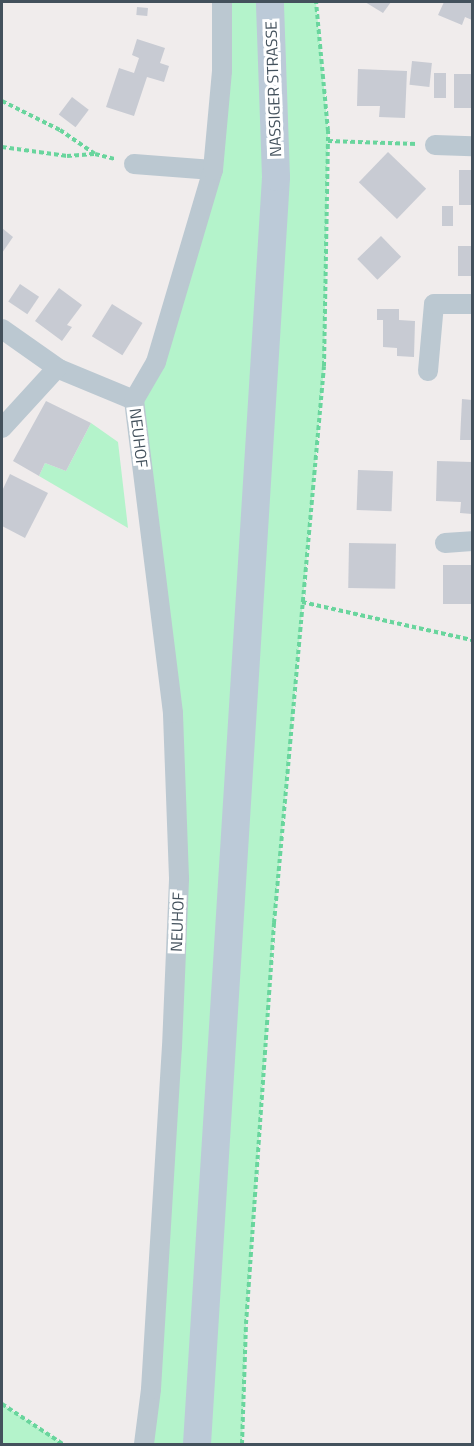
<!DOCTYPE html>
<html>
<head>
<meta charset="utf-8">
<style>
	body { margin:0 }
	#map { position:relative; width:474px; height:1446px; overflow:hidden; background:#f0ecec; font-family:"Titillium Web",sans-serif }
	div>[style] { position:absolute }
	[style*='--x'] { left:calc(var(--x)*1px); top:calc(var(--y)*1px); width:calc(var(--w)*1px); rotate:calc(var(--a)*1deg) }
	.green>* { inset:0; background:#b4f3cb }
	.building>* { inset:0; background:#c8cbd3; transform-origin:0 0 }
	.path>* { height:4px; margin-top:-2px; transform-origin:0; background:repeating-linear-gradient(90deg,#69d59d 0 4.5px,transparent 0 7.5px) }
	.minor>* { height:20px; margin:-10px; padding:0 10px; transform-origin:10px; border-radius:10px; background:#bbc8d1 }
	.secondary>* { height:28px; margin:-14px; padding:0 14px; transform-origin:14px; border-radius:14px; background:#bccad8 }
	span { translate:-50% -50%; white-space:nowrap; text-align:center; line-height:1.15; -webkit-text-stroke:6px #fff; paint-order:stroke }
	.street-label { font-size:16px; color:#43515c }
	.frame { position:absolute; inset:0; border:3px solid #43515c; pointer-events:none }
</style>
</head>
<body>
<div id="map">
	<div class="green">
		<i style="clip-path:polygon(222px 2px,316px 2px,328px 131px,324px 366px,274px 923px,246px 1324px,242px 1444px,144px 1444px,179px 878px,134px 400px,213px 170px)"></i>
		<i style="clip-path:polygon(91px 423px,118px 442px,128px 528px,39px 476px,45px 463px,66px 471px)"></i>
		<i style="clip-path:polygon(2px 1404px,63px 1444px,2px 1444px)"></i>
	</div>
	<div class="building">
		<i style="clip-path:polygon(365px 2px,391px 2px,383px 13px)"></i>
		<i style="clip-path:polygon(444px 2px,472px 2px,472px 20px,465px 17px,462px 25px,438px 15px)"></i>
		<i style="left:137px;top:7px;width:11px;height:8px;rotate:5deg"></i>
		<i style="clip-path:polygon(137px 39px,165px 48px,160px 63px,169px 66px,164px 82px,147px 77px,134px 116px,106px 107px,119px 68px,134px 73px,139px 58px,132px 55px)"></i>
		<i style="left:412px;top:61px;width:20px;height:24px;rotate:6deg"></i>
		<i style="clip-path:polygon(358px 69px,407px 71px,405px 118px,379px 117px,380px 106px,357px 106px)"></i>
		<i style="left:434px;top:73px;width:12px;height:25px"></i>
		<i style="left:454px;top:74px;width:18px;height:34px"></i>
		<i style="left:72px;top:97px;width:21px;height:22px;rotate:37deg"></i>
		<i style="left:388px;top:152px;width:53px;height:42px;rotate:44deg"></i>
		<i style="left:459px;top:170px;width:13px;height:35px"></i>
		<i style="left:442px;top:206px;width:11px;height:20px"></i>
		<i style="clip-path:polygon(2px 228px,13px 237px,2px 253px)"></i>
		<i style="left:381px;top:236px;width:29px;height:33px;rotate:46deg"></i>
		<i style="left:458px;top:246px;width:14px;height:30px"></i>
		<i style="left:20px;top:284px;width:23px;height:21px;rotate:34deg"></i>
		<i style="clip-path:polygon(59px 288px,82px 305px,67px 325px,72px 327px,62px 341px,35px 321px)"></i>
		<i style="left:112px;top:304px;width:36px;height:38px;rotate:32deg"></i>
		<i style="clip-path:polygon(377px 309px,399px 309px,399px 320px,415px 321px,414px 357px,397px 356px,397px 348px,383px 347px,383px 320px,377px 320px)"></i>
		<i style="clip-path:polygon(462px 399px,472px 400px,472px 440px,460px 440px)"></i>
		<i style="clip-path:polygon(46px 401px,91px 423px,66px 471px,45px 463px,39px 476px,13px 461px)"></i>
		<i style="clip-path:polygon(437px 461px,472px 462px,472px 514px,460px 513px,461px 502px,436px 501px)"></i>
		<i style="left:358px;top:470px;width:35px;height:40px;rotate:2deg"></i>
		<i style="clip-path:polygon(10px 474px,48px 493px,25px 538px,2px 526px,2px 491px)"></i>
		<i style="left:349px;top:543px;width:47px;height:45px;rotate:1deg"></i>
		<i style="left:443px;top:565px;width:29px;height:39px"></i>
	</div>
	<div class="path">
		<i style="--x:2;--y:101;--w:65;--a:26.6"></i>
		<i style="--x:60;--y:130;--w:42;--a:34.4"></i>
		<i style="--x:95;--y:154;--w:21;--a:14"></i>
		<i style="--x:328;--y:141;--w:89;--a:1.9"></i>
		<i style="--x:2;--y:147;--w:66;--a:7.9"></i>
		<i style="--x:67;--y:156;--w:27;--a:-4"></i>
		<i style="--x:302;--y:602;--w:174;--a:12.6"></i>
		<i style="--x:2;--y:1404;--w:73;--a:33.3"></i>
		<i style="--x:242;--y:1444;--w:120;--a:-88.1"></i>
		<i style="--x:246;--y:1324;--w:402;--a:-86"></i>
		<i style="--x:274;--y:923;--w:559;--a:-84.87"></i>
		<i style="--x:324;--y:366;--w:235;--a:-89"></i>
		<i style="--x:328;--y:131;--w:130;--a:-95.3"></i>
	</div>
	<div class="minor">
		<i style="--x:435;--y:145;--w:37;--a:2"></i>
		<i style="--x:134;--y:164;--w:79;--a:4.3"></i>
		<i style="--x:2;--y:329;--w:70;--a:35.1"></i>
		<i style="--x:59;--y:369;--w:81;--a:22.5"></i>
		<i style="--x:428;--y:371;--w:67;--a:-84.9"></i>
		<i style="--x:434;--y:304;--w:38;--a:0"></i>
		<i style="--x:2;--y:428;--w:81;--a:-47.5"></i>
		<i style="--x:445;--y:543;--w:27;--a:-4"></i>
		<i style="--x:144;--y:1444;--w:55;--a:-82.7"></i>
		<i style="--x:151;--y:1389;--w:343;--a:-86.5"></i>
		<i style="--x:172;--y:1047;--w:169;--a:-87.6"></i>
		<i style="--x:179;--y:878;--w:165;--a:-92.1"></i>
		<i style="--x:173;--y:713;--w:315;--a:-97.1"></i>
		<i style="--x:134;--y:400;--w:44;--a:-59.9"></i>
		<i style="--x:156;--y:362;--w:200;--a:-73.5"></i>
		<i style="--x:213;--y:170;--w:99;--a:-84.8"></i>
		<i style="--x:222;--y:71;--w:69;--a:-90"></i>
	</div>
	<div class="secondary">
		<i style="--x:197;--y:1444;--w:1269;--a:-86.43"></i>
		<i style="--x:276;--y:177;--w:175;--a:-92"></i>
	</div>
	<div class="street-label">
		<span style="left:273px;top:89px;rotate:-92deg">NASSIGER STRASSE</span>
		<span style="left:139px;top:438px;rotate:83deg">NEUHOF</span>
		<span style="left:177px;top:922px;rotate:-88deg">NEUHOF</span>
	</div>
	<div class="frame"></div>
</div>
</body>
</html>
